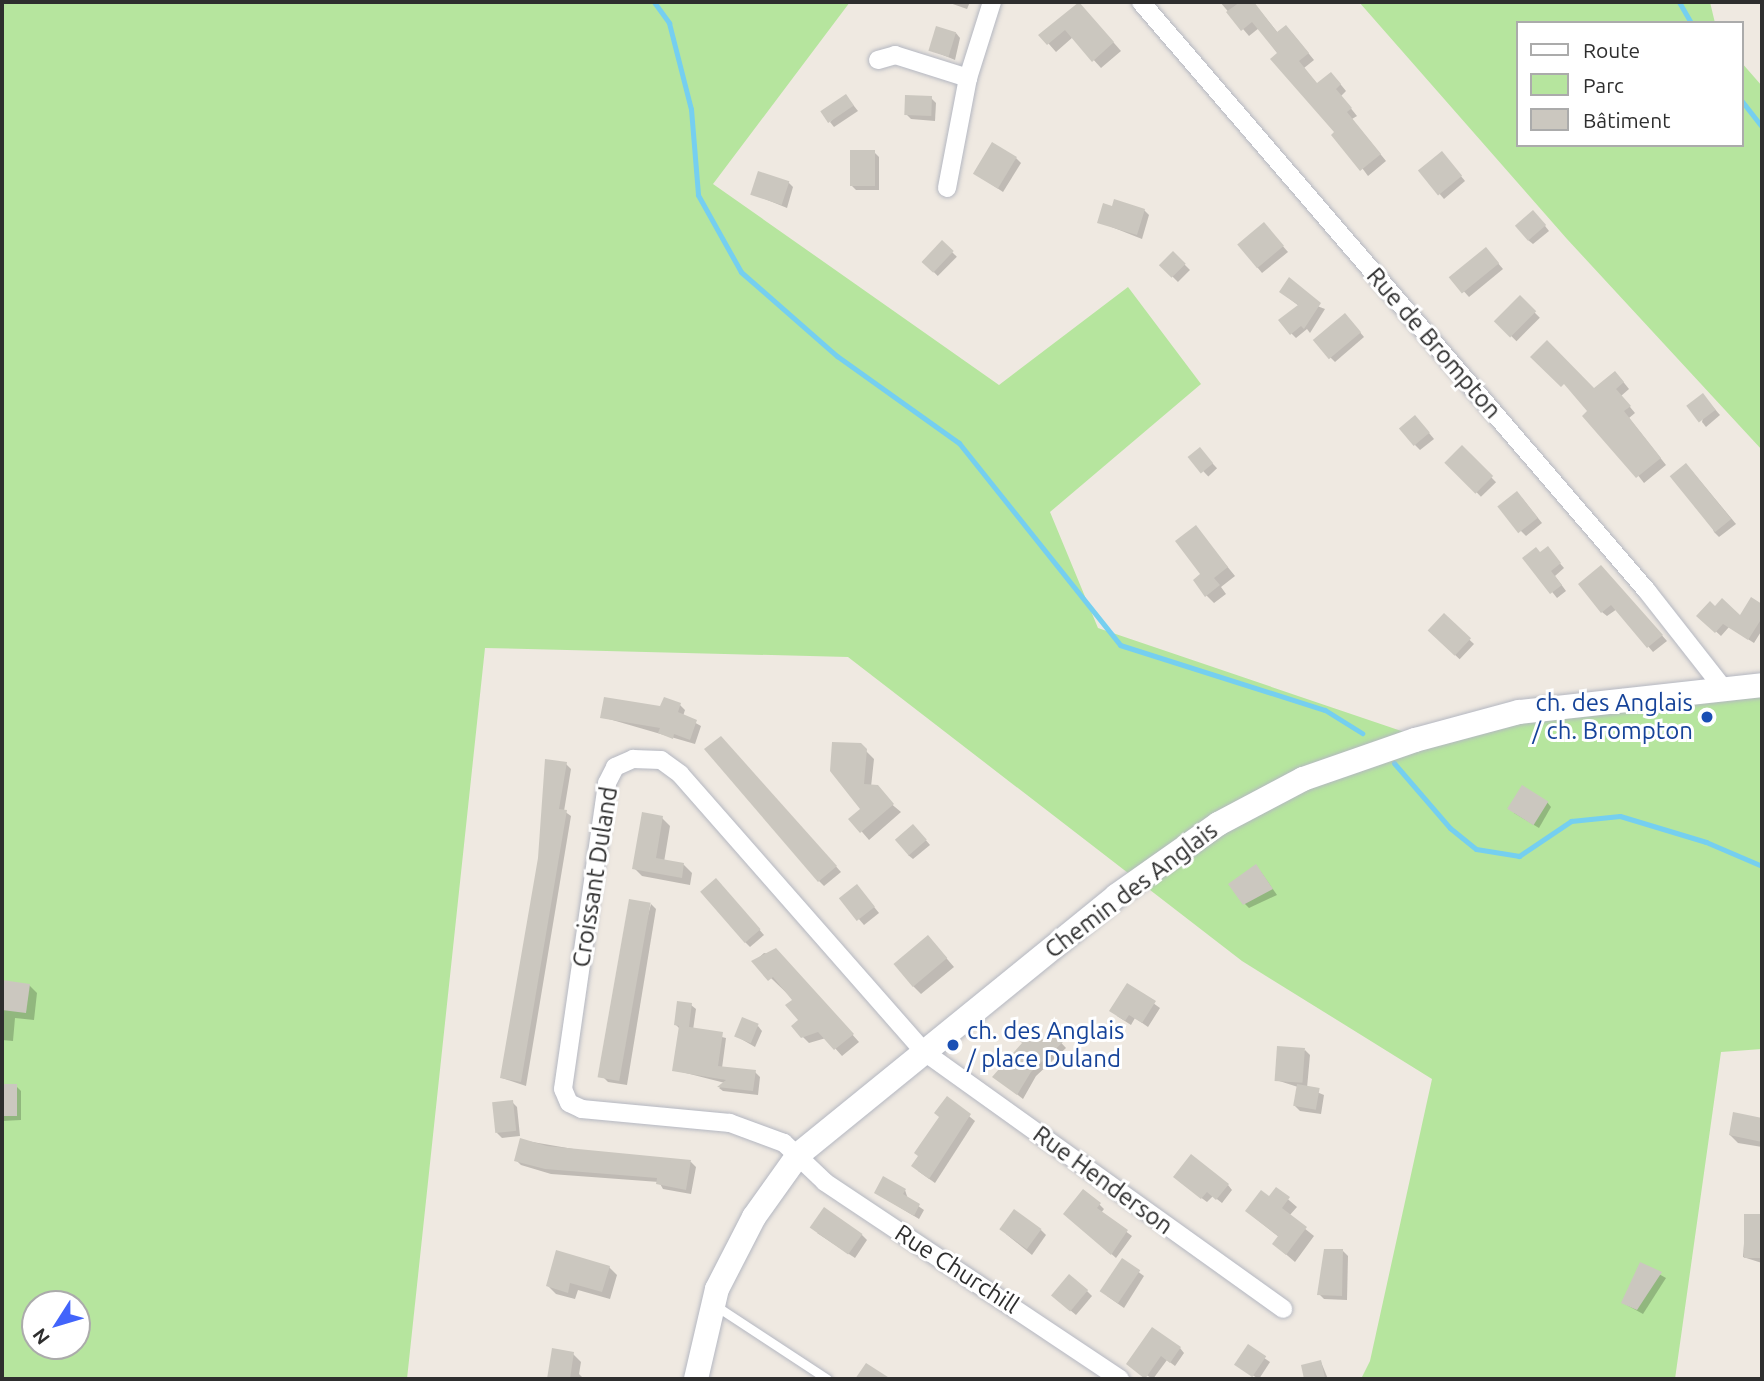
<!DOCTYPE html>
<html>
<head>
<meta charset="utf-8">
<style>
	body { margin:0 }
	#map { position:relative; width:1764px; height:1381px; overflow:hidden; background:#efe9e1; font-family:Ubuntu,sans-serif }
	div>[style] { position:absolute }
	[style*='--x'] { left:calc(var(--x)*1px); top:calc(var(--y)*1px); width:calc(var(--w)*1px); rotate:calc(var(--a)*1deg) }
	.green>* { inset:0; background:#b6e59e }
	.shadow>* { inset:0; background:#0003; transform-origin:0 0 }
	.stream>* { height:5px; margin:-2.5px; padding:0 2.5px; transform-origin:2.5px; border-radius:2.5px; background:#75cff0 }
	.building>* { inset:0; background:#cbc7bf; transform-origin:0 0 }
	.roads { filter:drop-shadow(0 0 2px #b4b7c1) drop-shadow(0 0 2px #b4b7c1) }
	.lane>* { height:9px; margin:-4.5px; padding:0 4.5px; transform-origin:4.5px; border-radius:4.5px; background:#fff }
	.street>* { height:18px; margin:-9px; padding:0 9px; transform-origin:9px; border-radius:9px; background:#fff }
	.secondary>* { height:24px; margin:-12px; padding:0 12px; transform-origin:12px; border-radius:12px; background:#fff }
	.dots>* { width:19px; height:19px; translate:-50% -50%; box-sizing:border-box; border:4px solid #fff; border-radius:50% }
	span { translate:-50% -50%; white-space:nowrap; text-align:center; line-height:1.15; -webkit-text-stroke:6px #fff; paint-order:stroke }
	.street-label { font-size:24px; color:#2e2e2e }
	.transit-label { font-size:24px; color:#164399 }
	.right { translate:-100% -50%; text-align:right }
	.left { translate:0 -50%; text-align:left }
	.frame { position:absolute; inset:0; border:4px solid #2e2e2e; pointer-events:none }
	.legend { position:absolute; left:1516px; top:21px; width:228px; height:126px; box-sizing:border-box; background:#fff; border:2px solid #ababab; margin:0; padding:9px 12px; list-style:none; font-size:21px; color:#2e2e2e }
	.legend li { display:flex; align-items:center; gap:14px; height:35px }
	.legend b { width:35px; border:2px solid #ababab }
	.north { position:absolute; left:21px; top:1290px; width:70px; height:70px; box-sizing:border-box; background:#fff; border:2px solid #ababab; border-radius:50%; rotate:233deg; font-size:19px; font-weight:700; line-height:28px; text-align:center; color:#2e2e2e }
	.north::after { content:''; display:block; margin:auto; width:24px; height:32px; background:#4264fb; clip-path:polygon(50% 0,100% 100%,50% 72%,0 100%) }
</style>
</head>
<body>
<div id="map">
	<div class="green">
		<i style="clip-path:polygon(evenodd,2px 2px,850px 2px,713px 184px,999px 385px,1128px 287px,1201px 384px,1050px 512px,1098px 628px,1422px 738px,1707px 695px,1762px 691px,1762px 1049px,1721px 1052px,1675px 1379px,1361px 1379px,1370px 1361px,1432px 1079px,1242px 961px,848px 657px,485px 648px,407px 1379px,2px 1379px,2px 2px,35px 1304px,77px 1304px,77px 1346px,35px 1346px,35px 1304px)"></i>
		<i style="clip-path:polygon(1359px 2px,1710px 2px,1715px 23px,1517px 23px,1517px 145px,1741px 145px,1741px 62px,1762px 86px,1762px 450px,1567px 239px)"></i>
	</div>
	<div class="shadow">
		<i style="clip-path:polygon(947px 2px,970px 2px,967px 9px)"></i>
		<i style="clip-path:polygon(1220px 2px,1253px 2px,1278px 33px,1292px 33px,1314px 60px,1304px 68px,1318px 85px,1337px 80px,1346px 91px,1341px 96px,1357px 116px,1352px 119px,1386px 161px,1368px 176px,1259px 28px,1249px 36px)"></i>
		<i style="clip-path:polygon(1086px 11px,1121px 51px,1101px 68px,1073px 37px,1056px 52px,1041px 35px)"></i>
		<i style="clip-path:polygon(956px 33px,960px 38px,955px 60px,931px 50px)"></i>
		<i style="clip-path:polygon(931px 98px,936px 103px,935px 121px,911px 119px,906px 114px)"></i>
		<i style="clip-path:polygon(850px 101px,858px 111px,834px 127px,830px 122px)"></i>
		<i style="clip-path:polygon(874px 152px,879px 157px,879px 190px,856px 190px,851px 185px)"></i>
		<i style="clip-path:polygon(1016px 158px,1021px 163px,1003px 192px,976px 174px)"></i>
		<i style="clip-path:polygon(1446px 158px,1465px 181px,1444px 199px,1420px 171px)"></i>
		<i style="clip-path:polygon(788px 182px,793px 187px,787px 208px,753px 194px)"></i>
		<i style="clip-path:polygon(1144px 210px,1149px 215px,1142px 239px,1099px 222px)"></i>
		<i style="clip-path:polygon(1538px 217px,1549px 231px,1533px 244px,1528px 240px)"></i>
		<i style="clip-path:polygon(1269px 230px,1288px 252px,1262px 273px,1239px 245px)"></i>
		<i style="left:942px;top:242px;width:21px;height:27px;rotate:45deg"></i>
		<i style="left:1173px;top:253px;width:24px;height:17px;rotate:45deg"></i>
		<i style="clip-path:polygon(1491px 255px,1503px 269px,1469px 297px,1452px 278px)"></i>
		<i style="clip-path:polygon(1281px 292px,1325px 309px,1310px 333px,1307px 329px,1296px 338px,1291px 333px,1299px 306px)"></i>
		<i style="left:1520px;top:298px;width:28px;height:33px;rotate:45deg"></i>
		<i style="clip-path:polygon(1350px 320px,1364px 337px,1335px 362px,1330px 357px)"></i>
		<i style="clip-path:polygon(1533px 357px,1594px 390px,1621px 379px,1629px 389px,1621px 396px,1635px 413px,1629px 418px,1666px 465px,1644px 483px,1571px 389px)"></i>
		<i style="clip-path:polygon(1707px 400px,1720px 415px,1706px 427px,1702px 422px)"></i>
		<i style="clip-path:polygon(1420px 422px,1434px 439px,1420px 450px,1415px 445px)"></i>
		<i style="left:1462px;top:447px;width:49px;height:21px;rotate:46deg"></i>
		<i style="left:1200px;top:450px;width:25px;height:12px;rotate:47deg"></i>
		<i style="clip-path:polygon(1691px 470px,1736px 524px,1719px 537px,1714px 532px)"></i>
		<i style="clip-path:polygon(1522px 498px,1542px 523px,1526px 536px,1521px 531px)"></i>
		<i style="clip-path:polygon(1196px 528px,1235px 576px,1221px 587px,1226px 594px,1214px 603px,1206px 595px)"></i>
		<i style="clip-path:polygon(1552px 554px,1564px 568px,1555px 576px,1566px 591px,1557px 598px,1525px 558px)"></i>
		<i style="clip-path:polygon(1605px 572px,1667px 641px,1653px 652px,1617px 609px,1607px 616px,1602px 612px)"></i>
		<i style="clip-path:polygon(1752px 599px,1762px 606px,1762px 630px,1754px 643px,1729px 627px,1721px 636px,1699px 616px,1715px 608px,1740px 617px)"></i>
		<i style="left:1444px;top:616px;width:41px;height:21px;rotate:43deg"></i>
		<i style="clip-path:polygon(680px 705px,685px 710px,683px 716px,701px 726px,695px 744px,602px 717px)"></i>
		<i style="clip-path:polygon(726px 743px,841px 872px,824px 886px,819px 881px)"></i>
		<i style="clip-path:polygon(860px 745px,874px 759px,871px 787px,901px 812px,869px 840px,851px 819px,862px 810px)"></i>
		<i style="clip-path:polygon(566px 764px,571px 769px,564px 811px,571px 816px,526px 1086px,502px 1078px)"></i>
		<i style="clip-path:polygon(1547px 802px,1551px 807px,1539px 828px,1514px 813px)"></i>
		<i style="clip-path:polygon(662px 818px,670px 826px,664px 862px,684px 865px,692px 873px,690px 885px,642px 876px,634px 868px)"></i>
		<i style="clip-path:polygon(918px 831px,930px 845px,913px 859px,908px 855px)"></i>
		<i style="clip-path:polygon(1261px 872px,1277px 895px,1249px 908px,1244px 903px)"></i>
		<i style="clip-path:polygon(721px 885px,764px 935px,750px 947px,745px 942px)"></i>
		<i style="clip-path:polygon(861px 891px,879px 913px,864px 925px,841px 898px)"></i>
		<i style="clip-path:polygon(651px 904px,656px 909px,627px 1085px,608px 1082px,603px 1077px)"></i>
		<i style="clip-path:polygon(936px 946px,954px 967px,921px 994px,913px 986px)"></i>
		<i style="clip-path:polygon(764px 953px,783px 957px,859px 1042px,842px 1056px,826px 1038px,809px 1043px,802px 1036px,794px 1000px,754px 962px)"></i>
		<i style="clip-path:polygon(2px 982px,29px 985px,37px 993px,34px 1020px,15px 1018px,13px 1041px,2px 1040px)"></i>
		<i style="clip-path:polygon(1128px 985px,1160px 1008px,1148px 1027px,1135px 1018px,1131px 1025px,1117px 1016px)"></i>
		<i style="clip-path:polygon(691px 1005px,696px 1009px,693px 1030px,726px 1038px,722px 1068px,755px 1072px,760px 1077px,758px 1095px,723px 1091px,719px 1088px,725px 1083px,674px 1070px,680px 1029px,676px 1025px)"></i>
		<i style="clip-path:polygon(758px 1026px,762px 1031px,755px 1047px,736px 1036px)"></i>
		<i style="clip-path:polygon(1052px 1033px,1066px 1048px,1036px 1076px,1023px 1099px,1000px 1081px)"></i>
		<i style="clip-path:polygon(1305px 1050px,1310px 1055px,1307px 1088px,1324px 1095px,1321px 1114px,1300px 1111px,1295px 1106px,1298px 1087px,1276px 1080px)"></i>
		<i style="clip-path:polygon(2px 1086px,16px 1086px,21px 1091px,21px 1120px,2px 1121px)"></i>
		<i style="clip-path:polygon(948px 1099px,975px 1121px,935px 1183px,918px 1171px)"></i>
		<i style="clip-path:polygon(512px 1102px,517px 1107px,520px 1136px,502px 1138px,497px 1133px)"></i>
		<i style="clip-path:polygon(1734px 1114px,1762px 1119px,1762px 1147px,1738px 1143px,1730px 1135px)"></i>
		<i style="clip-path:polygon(521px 1140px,614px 1156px,691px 1162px,696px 1167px,691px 1194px,663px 1189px,659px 1182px,551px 1174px,521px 1165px,516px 1160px)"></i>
		<i style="clip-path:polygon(1180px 1182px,1228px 1185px,1232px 1190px,1222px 1203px,1213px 1196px,1207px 1202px)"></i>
		<i style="clip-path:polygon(1276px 1189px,1297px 1207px,1289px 1216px,1314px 1236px,1295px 1262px,1274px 1244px,1279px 1237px,1255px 1218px)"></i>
		<i style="clip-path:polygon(905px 1190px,908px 1199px,924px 1210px,919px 1219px,876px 1193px)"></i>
		<i style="clip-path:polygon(1099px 1204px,1104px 1209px,1101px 1213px,1132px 1236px,1116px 1258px,1071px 1218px)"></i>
		<i style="clip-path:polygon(1746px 1215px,1762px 1216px,1762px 1263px,1743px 1257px)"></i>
		<i style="clip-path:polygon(1041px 1230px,1046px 1235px,1032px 1255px,1006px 1234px)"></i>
		<i style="clip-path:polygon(817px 1233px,862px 1235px,867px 1240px,855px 1258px)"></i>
		<i style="clip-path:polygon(1343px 1251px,1348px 1256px,1347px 1300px,1324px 1299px,1319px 1294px)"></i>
		<i style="clip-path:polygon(1122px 1260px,1144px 1276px,1124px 1308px,1107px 1296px)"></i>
		<i style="clip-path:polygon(1641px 1264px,1666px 1278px,1643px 1314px,1623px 1303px)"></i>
		<i style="clip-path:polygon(609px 1267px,617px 1275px,610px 1299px,578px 1290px,575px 1299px,556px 1294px,548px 1286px)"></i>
		<i style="clip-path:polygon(1087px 1291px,1092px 1296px,1076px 1315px,1058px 1300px)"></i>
		<i style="clip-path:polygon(1248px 1347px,1270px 1362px,1259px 1379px,1242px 1369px)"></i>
		<i style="clip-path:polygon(1180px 1348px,1184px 1353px,1175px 1366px,1167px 1360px,1153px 1379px,1128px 1364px)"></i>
		<i style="clip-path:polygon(553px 1350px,573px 1354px,581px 1362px,579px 1374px,584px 1379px,548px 1379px)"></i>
		<i style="clip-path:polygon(1321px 1362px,1328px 1379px,1306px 1379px,1303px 1366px)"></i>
	</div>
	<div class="stream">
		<i style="--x:654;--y:2;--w:26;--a:54"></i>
		<i style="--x:669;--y:23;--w:89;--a:75.7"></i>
		<i style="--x:691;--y:109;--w:86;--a:85.3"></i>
		<i style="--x:698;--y:195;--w:88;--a:60.8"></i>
		<i style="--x:741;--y:272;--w:128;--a:41.2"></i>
		<i style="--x:837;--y:356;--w:150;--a:35.5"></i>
		<i style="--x:959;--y:443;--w:258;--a:51.4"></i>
		<i style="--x:1120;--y:645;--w:215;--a:17.6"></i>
		<i style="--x:1325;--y:710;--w:44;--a:31.9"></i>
		<i style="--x:1679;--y:2;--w:24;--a:60"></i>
		<i style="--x:1741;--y:100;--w:34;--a:52"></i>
		<i style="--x:1394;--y:763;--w:86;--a:49.3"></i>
		<i style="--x:1450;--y:828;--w:33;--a:39"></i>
		<i style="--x:1476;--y:849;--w:44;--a:9.2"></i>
		<i style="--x:1519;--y:856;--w:63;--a:-33.9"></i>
		<i style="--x:1571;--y:821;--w:49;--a:-5.8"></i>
		<i style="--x:1620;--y:816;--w:90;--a:16.8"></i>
		<i style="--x:1706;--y:842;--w:61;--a:23.2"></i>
	</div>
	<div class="building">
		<i style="clip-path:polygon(1079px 2px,1114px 42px,1092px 62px,1065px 30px,1047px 45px,1038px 35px)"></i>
		<i style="clip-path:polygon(1240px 2px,1254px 2px,1277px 32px,1286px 25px,1309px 53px,1299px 61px,1317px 83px,1331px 72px,1341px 84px,1336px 89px,1352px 108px,1347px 112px,1381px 154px,1360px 171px,1331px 135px,1334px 132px,1270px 59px,1277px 53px,1252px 22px,1241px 31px,1226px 12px)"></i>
		<i style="left:936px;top:26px;width:21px;height:26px;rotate:17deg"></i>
		<i style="left:846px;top:94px;width:14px;height:31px;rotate:56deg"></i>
		<i style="left:905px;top:95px;width:27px;height:20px;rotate:2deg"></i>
		<i style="left:992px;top:142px;width:29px;height:37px;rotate:31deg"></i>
		<i style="left:850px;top:150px;width:25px;height:36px"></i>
		<i style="left:1442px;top:151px;width:32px;height:31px;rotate:51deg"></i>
		<i style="left:758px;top:171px;width:33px;height:25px;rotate:18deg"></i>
		<i style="clip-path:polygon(1114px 199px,1145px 209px,1137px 235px,1097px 223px,1103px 203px,1112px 206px)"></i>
		<i style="left:1533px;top:210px;width:20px;height:24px;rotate:49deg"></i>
		<i style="left:1264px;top:222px;width:31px;height:35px;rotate:50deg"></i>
		<i style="left:942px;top:240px;width:16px;height:30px;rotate:43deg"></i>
		<i style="left:1486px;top:247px;width:21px;height:48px;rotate:51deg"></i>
		<i style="left:1173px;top:251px;width:18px;height:20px;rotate:45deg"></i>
		<i style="clip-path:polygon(1289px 277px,1321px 303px,1304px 329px,1301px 326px,1290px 335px,1278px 320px,1298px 305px,1279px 292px)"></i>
		<i style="left:1520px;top:295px;width:23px;height:37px;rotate:45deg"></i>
		<i style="left:1345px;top:313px;width:25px;height:42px;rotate:50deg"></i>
		<i style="clip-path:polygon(1547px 340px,1594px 388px,1615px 371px,1624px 382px,1616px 389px,1631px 406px,1624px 411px,1661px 458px,1636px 478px,1582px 416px,1587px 411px,1564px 384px,1561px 387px,1530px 357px)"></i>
		<i style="left:1703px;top:393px;width:21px;height:21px;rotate:53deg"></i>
		<i style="left:1415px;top:415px;width:23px;height:21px;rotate:50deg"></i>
		<i style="left:1462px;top:445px;width:44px;height:25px;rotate:45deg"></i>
		<i style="left:1200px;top:447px;width:21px;height:16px;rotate:51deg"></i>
		<i style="left:1686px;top:463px;width:72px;height:21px;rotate:51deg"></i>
		<i style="left:1517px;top:491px;width:34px;height:25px;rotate:52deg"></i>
		<i style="clip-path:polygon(1196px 525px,1228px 567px,1214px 578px,1220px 585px,1205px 597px,1193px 580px,1200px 574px,1175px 541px)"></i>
		<i style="clip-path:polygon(1548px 546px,1561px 563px,1551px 571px,1562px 585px,1550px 594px,1522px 558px,1536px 547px,1540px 552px)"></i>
		<i style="clip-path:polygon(1601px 565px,1663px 635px,1647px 648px,1611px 605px,1601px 613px,1578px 584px)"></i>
		<i style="clip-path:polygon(1751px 597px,1762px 604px,1762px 618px,1748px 640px,1723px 624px,1715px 633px,1696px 616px,1710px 601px,1715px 606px,1722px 598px,1740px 615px)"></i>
		<i style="left:1444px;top:613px;width:37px;height:24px;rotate:43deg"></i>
		<i style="clip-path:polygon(604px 697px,660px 706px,664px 697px,681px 703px,678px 712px,697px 720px,690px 740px,674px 734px,673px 739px,658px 733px,660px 728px,600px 718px)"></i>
		<i style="clip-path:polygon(721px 736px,837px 866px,818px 882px,704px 749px)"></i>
		<i style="clip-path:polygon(832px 742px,861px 743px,867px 749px,864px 784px,878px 785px,894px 804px,860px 833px,848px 819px,860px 809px,830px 771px)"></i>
		<i style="clip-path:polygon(545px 759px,567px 762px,559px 809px,567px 810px,521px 1082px,500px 1078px,538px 858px)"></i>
		<i style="left:1522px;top:785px;width:31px;height:28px;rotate:32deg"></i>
		<i style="clip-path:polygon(642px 812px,663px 816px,656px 858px,684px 863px,682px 878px,632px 869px)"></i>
		<i style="left:913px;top:824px;width:21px;height:24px;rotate:49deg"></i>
		<i style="clip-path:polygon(1256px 864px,1273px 889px,1243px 905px,1228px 884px)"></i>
		<i style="left:716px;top:878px;width:68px;height:21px;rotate:49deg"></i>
		<i style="left:857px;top:884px;width:29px;height:23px;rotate:52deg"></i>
		<i style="left:629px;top:899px;width:22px;height:181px;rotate:10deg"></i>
		<i style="left:928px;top:935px;width:30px;height:45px;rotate:50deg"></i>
		<i style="clip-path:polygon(776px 948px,854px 1034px,834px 1050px,818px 1032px,801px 1038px,791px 1026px,798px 1020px,785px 1005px,792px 1000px,773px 977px,768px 981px,751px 961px)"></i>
		<i style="clip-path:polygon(2px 980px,30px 984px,26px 1013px,2px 1010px)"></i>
		<i style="clip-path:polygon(1127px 983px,1156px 1001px,1142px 1023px,1129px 1015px,1125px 1021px,1109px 1011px)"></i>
		<i style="clip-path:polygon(677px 1001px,692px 1003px,689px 1027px,683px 1026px,723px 1032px,718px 1066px,756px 1070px,753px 1091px,717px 1087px,726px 1080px,672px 1071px,679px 1026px,674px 1025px)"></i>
		<i style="left:742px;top:1017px;width:18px;height:21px;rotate:22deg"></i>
		<i style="clip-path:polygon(1028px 1024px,1043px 1040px,1052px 1031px,1063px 1042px,1031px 1072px,1017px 1095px,992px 1077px,1022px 1043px,1015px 1036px)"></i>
		<i style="left:1277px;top:1046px;width:28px;height:35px;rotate:4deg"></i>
		<i style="left:2px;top:1084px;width:15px;height:32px"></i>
		<i style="left:1297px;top:1084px;width:23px;height:22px;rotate:10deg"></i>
		<i style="clip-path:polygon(947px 1096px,971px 1114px,929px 1179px,911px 1166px,918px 1156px,914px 1153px,939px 1117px,934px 1113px)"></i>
		<i style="left:513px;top:1100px;width:31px;height:21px;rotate:84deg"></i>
		<i style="clip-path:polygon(1733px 1112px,1762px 1118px,1762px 1142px,1729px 1135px)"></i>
		<i style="clip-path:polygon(520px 1138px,547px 1146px,691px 1160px,686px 1190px,656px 1184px,657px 1178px,545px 1169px,514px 1161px)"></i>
		<i style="clip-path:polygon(1191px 1154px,1229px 1184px,1216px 1200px,1207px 1192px,1201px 1199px,1173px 1177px)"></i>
		<i style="clip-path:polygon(883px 1176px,906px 1189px,903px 1194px,920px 1204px,914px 1216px,874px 1193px)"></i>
		<i style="clip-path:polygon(1276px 1187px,1290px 1197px,1282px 1208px,1307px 1227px,1286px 1255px,1272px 1244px,1278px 1236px,1245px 1211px,1261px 1190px,1269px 1196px)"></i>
		<i style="clip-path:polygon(1083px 1189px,1101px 1203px,1097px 1208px,1128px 1230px,1111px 1255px,1063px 1214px)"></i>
		<i style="left:824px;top:1207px;width:47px;height:25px;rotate:35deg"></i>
		<i style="left:1014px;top:1209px;width:34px;height:25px;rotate:36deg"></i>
		<i style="left:1744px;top:1214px;width:18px;height:44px"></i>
		<i style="clip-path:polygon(1324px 1249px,1343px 1249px,1342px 1296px,1317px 1295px)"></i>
		<i style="clip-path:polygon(556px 1250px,610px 1266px,602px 1292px,570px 1283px,568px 1293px,546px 1286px)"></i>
		<i style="left:1122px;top:1258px;width:22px;height:40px;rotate:34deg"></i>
		<i style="clip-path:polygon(1640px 1262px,1662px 1272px,1637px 1310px,1621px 1303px)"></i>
		<i style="left:1069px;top:1274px;width:25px;height:28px;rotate:40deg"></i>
		<i style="clip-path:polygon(1152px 1327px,1181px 1347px,1170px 1363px,1161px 1356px,1145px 1379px,1126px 1364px)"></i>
		<i style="left:1248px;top:1344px;width:22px;height:25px;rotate:34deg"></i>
		<i style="clip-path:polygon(552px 1348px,574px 1352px,570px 1379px,547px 1379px)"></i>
		<i style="clip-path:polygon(1321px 1360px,1325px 1378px,1304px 1379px,1301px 1365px)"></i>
		<i style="clip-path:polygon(866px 1363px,891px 1379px,855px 1379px)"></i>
	</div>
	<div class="roads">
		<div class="lane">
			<i style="--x:716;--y:1306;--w:133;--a:33.3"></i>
		</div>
		<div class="street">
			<i style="--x:1141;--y:2;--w:777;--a:49.33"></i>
			<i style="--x:1647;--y:591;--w:123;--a:51.9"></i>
			<i style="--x:878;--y:60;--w:18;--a:-16"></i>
			<i style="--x:895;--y:55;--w:77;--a:17.5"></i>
			<i style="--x:947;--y:188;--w:112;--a:-79.2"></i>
			<i style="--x:968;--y:78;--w:80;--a:-72.5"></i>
			<i style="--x:1120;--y:1379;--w:355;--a:-146.3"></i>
			<i style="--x:825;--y:1182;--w:57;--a:-136.4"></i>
			<i style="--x:784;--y:1143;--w:58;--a:-159.7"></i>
			<i style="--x:730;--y:1123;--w:149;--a:-174.6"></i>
			<i style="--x:582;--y:1109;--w:14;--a:-155"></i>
			<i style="--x:569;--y:1103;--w:15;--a:-113"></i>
			<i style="--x:563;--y:1089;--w:309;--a:-81.8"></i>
			<i style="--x:607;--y:783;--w:18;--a:-63"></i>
			<i style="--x:615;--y:767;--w:20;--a:-24"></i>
			<i style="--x:633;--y:759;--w:28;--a:2"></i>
			<i style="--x:661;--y:760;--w:24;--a:36"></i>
			<i style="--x:680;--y:774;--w:368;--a:48.7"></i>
			<i style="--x:923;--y:1051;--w:443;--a:35.6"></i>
		</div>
		<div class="secondary">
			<i style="--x:696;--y:1379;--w:92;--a:-76.9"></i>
			<i style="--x:717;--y:1289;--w:81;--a:-62.8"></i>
			<i style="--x:754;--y:1217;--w:77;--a:-54.5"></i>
			<i style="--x:799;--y:1154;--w:409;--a:-39.1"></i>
			<i style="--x:1116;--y:896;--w:125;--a:-35.2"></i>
			<i style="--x:1218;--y:824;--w:96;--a:-27.9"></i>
			<i style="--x:1303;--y:779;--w:119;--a:-19.2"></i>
			<i style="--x:1415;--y:740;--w:108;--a:-15.1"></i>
			<i style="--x:1519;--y:712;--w:244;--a:-6.3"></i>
		</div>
	</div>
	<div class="dots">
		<i style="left:1707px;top:717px;background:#1a4fb4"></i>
		<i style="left:953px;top:1045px;background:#1a4fb4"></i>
	</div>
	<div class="street-label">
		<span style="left:1434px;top:343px;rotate:49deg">Rue de Brompton</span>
		<span style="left:595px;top:877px;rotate:-81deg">Croissant Duland</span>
		<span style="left:1131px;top:890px;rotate:-37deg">Chemin des Anglais</span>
		<span style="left:1103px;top:1180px;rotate:36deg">Rue Henderson</span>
		<span style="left:957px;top:1269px;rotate:33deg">Rue Churchill</span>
	</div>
	<div class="transit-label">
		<span class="right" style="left:1693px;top:717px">ch. des Anglais<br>/ ch. Brompton</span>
		<span class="left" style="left:967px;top:1045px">ch. des Anglais<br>/ place Duland</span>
	</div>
	<div class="frame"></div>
	<ul class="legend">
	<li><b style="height:9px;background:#fff"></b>Route</li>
	<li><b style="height:19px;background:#b6e59e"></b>Parc</li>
	<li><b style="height:19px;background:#cbc7bf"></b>Bâtiment</li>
	</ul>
	<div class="north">N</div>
</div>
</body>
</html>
